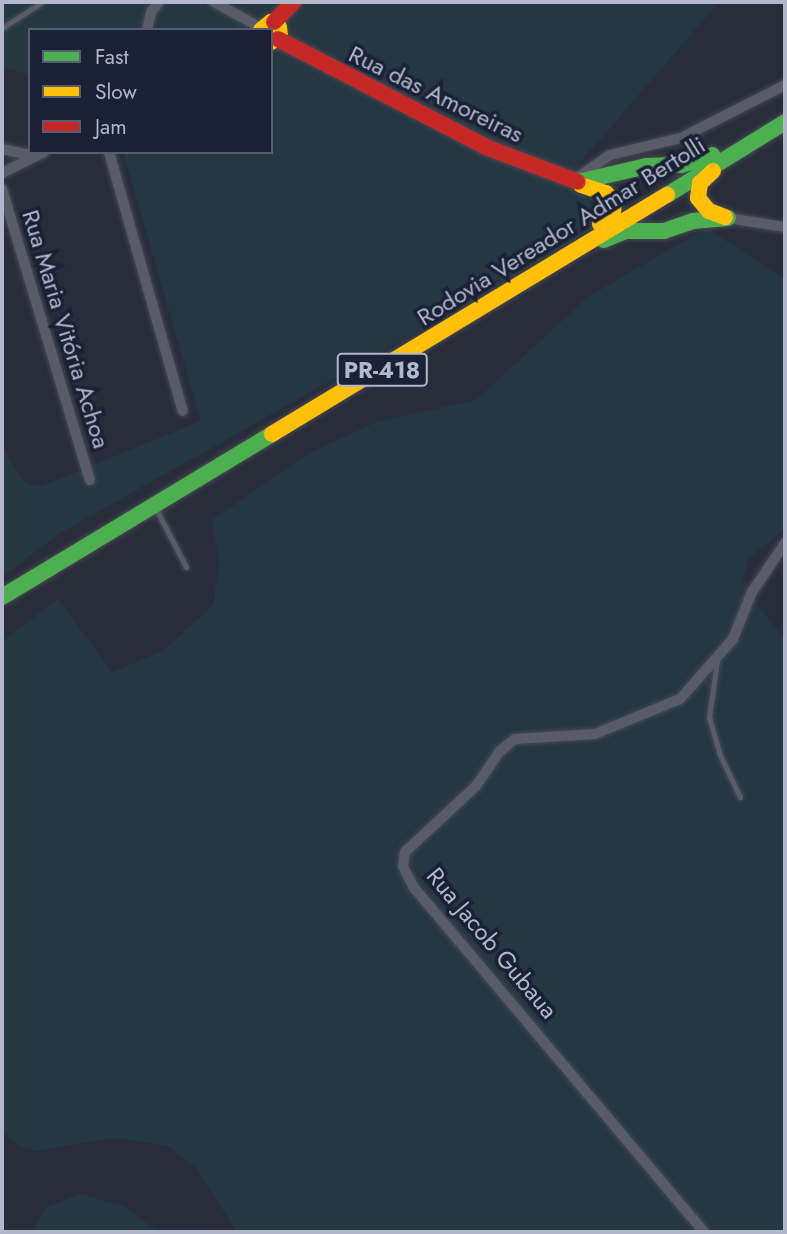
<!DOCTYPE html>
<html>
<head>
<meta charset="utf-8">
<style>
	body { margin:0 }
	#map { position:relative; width:787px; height:1234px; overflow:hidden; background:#292d3a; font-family:Jost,sans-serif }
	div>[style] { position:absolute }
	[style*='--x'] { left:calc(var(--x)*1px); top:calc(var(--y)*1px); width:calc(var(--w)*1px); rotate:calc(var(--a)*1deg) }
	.green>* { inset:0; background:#253741 }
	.roads { filter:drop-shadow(0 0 2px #454953) drop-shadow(0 0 2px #454953) }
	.lane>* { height:5px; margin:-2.5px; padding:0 2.5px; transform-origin:2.5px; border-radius:2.5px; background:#595c67 }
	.street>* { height:10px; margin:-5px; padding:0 5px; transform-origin:5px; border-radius:5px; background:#595c67 }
	.fast>* { height:16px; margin:-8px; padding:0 8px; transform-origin:8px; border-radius:8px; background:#4caf50 }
	.slow>* { height:16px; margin:-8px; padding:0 8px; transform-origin:8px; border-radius:8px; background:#ffc107 }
	.jam>* { height:16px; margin:-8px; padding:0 8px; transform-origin:8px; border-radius:8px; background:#c62828 }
	span { translate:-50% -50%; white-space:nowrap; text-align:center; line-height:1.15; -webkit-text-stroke:7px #1b2135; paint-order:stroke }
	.shield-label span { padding:2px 5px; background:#1b2135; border:2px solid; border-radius:5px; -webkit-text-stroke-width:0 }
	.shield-label { font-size:23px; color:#b2b7cb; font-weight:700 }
	.street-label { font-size:24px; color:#b2b7cb }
	.frame { position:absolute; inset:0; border:4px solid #b2b7cb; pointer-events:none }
	.legend { position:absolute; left:28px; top:28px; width:245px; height:126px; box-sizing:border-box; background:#1b2135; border:2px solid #575d71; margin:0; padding:9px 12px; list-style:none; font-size:21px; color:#b2b7cb }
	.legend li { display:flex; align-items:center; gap:14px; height:35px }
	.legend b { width:35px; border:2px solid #575d71 }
</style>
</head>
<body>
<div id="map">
	<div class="green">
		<i style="clip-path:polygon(2px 2px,719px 2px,570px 174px,569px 185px,600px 210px,604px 222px,485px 294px,60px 533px,2px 577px,2px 447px,24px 482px,39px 487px,201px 421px,123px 152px,271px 152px,271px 30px,30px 30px,30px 75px,2px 67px)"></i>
		<i style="clip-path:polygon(706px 228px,785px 279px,785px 529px,748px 559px,743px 579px,748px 594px,785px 639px,785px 1232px,237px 1232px,196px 1168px,168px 1146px,115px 1138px,35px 1151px,19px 1146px,2px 1130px,2px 642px,58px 599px,112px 672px,163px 651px,213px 605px,219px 562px,212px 520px,310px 453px,376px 422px,476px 400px,588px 297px)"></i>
		<i style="clip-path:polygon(81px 1194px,123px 1206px,159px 1232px,32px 1232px,46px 1207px)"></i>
	</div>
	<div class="roads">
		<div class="lane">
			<i style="--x:2;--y:28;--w:48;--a:-33"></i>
			<i style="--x:154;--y:505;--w:70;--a:62.7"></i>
			<i style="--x:717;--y:661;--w:57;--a:98.1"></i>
			<i style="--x:709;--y:717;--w:37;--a:74"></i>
			<i style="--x:719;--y:753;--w:49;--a:64.5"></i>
		</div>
		<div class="street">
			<i style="--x:214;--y:2;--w:54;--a:29"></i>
			<i style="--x:147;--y:30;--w:18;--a:-77"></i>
			<i style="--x:151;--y:12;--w:13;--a:-51"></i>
			<i style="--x:2;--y:149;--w:33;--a:12"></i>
			<i style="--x:109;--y:152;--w:269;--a:74.1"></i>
			<i style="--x:2;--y:173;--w:47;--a:-26.6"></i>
			<i style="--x:574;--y:180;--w:44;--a:-34.8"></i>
			<i style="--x:610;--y:155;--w:73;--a:-13.5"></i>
			<i style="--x:681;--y:138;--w:117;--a:-27"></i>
			<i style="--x:2;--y:189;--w:304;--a:73.2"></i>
			<i style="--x:728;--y:218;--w:58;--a:9"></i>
			<i style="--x:704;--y:1232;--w:452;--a:-130.1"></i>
			<i style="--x:413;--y:886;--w:22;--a:-117"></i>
			<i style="--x:403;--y:866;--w:14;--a:-82"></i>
			<i style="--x:405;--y:852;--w:97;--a:-42.9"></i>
			<i style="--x:476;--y:786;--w:42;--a:-55.6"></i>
			<i style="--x:500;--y:751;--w:19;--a:-39"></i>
			<i style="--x:515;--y:739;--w:80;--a:-3.6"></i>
			<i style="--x:595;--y:734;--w:92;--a:-22.4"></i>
			<i style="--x:680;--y:699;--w:80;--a:-48.5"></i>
			<i style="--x:733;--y:639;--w:51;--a:-68"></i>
			<i style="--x:752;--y:592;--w:59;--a:-56"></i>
		</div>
		<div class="fast">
			<i style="--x:578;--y:182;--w:71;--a:-13.1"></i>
			<i style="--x:647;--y:166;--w:35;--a:-2"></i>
			<i style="--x:682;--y:165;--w:32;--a:-18"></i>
			<i style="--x:667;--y:195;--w:139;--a:-31.7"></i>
			<i style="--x:604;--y:240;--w:23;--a:-23"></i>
			<i style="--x:625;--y:231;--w:39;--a:0"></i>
			<i style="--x:664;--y:231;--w:31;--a:-19"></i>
			<i style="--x:693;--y:221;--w:35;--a:-5"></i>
			<i style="--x:2;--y:597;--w:315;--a:-31.1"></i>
		</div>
		<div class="slow">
			<i style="--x:261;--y:30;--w:13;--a:-39"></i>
			<i style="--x:271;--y:22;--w:9;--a:32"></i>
			<i style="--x:279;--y:27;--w:9;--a:84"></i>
			<i style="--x:280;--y:36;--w:11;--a:146"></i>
			<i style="--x:713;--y:171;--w:18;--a:137"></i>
			<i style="--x:700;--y:183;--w:15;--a:98"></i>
			<i style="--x:698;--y:198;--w:17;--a:50"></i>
			<i style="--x:709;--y:211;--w:17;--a:21"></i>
			<i style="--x:581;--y:185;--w:26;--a:18"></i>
			<i style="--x:606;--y:193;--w:12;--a:48"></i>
			<i style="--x:614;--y:202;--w:11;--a:95"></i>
			<i style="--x:613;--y:213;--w:17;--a:140"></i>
			<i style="--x:272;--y:434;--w:462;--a:-31.2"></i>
		</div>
		<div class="jam">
			<i style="--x:274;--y:22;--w:28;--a:-46"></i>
			<i style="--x:278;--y:39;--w:234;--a:27.4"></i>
			<i style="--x:486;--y:147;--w:98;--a:20.8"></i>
		</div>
	</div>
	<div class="shield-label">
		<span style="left:382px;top:370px">PR-418</span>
	</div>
	<div class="street-label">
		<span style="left:436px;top:94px;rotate:26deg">Rua das Amoreiras</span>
		<span style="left:561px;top:231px;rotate:-32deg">Rodovia Vereador Admar Bertolli</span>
		<span style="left:66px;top:329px;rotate:73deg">Rua Maria Vitória Achoa</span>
		<span style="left:492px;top:943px;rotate:50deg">Rua Jacob Gubaua</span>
	</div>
	<div class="frame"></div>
	<ul class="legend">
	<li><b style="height:9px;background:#4caf50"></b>Fast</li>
	<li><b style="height:9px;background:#ffc107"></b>Slow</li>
	<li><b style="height:9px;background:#c62828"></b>Jam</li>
	</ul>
</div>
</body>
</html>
